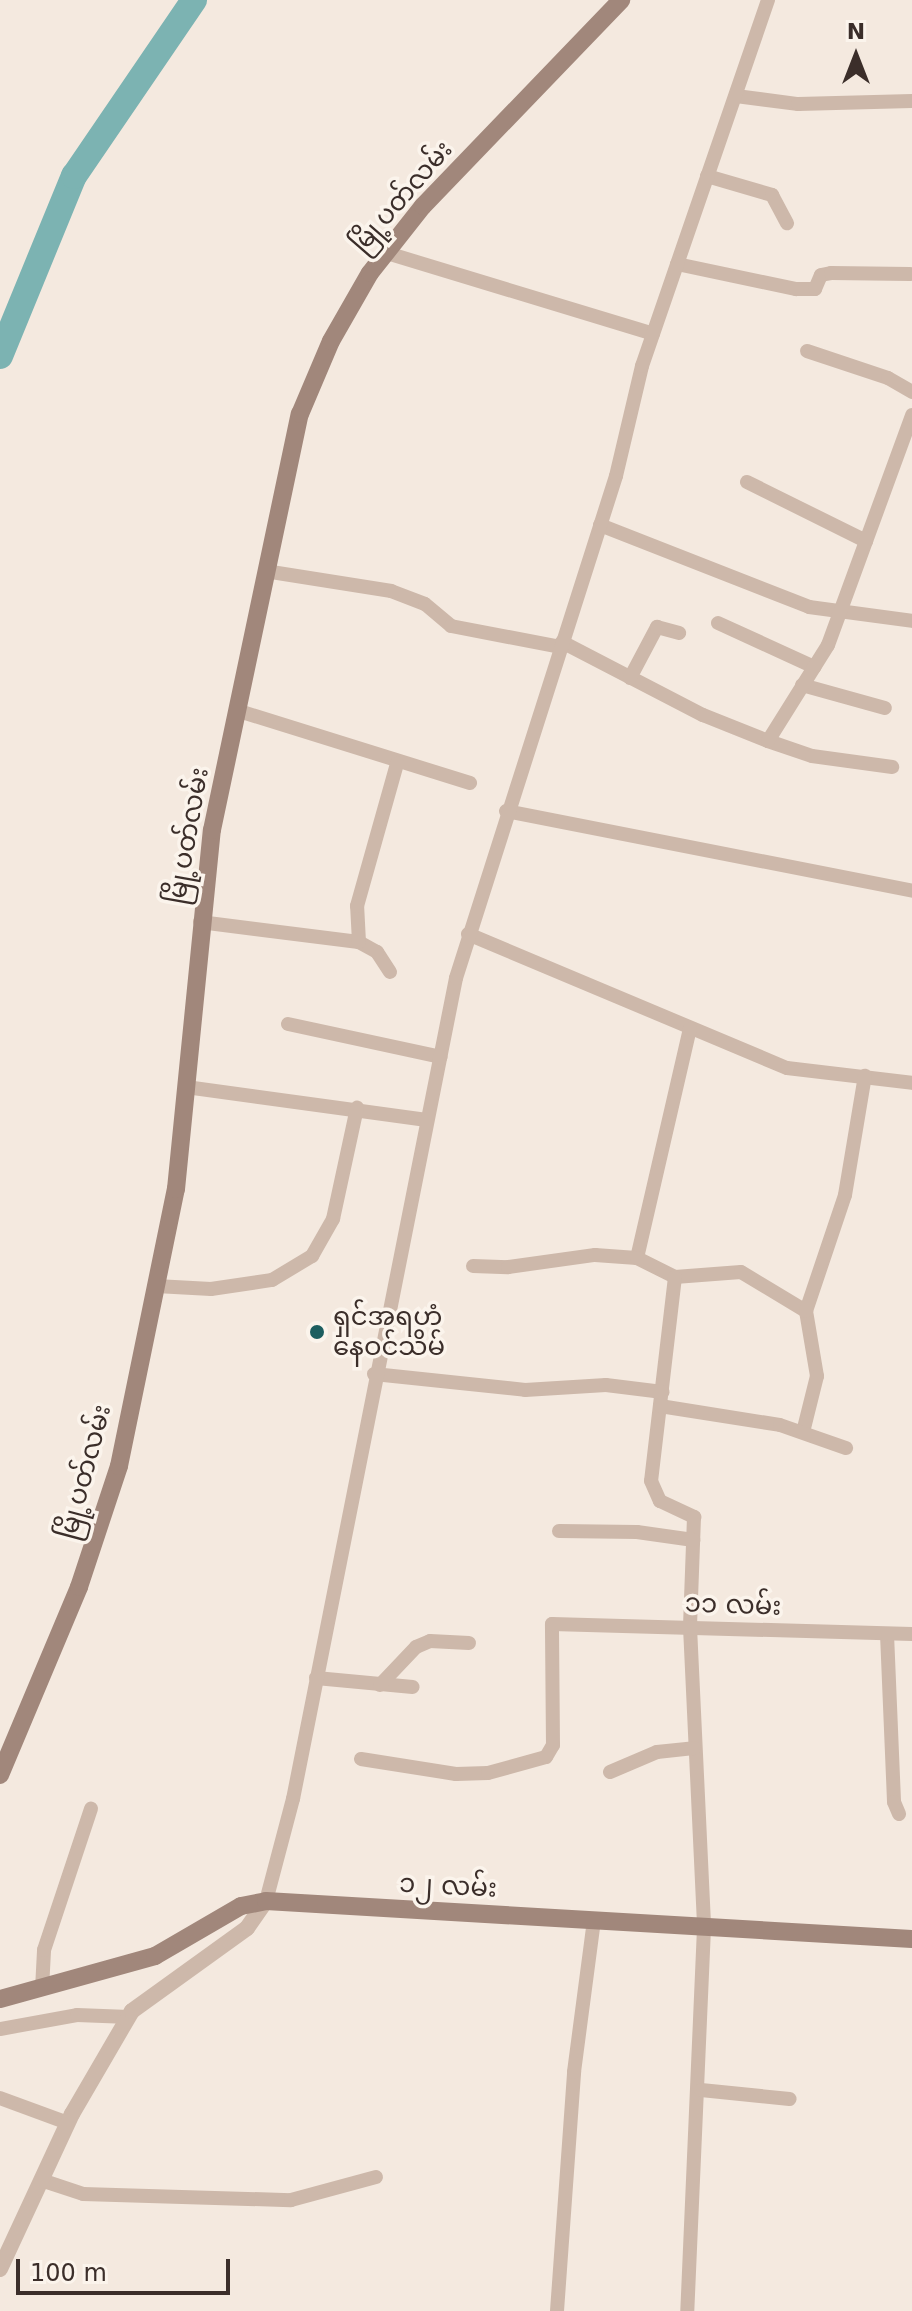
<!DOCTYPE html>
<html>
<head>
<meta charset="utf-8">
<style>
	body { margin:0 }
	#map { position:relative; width:912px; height:2311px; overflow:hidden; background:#f4e9df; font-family:"DejaVu Sans","Noto Sans Myanmar",sans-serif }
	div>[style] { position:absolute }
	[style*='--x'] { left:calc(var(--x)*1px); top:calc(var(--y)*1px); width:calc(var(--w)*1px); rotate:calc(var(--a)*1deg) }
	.river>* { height:26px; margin:-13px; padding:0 13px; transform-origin:13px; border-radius:13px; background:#7cb3b2 }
	.minor>* { height:14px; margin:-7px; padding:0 7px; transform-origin:7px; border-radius:7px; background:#cdb8aa }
	.tertiary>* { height:16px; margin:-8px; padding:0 8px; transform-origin:8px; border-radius:8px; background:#cdb8aa }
	.secondary>* { height:18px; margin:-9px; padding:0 9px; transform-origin:9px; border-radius:9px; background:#a1877b }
	.dots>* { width:22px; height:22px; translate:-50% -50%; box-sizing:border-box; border:4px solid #fbf4ec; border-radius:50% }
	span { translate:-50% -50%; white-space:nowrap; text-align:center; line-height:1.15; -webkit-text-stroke:7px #fbf4ec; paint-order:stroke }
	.street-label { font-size:26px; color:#3b2e2a }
	.poi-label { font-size:26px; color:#3b2e2a }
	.left { translate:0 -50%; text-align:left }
	.north { position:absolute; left:816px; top:16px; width:80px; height:80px; -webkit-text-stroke:6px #fbf4ec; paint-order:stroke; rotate:0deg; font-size:22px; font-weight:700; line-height:32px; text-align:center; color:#3b2e2a }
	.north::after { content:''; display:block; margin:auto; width:28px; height:36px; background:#3b2e2a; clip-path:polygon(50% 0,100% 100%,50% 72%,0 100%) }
	.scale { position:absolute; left:16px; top:2259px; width:214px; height:36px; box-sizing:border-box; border:4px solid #3b2e2a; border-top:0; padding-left:10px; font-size:24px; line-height:28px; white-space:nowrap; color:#3b2e2a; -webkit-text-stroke:6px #fbf4ec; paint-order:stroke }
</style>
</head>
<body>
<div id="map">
	<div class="river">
		<i style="--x:0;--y:356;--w:195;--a:-67.7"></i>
		<i style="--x:74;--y:176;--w:213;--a:-55.7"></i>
	</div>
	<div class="minor">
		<i style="--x:736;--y:96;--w:63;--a:7.4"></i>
		<i style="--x:798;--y:104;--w:114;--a:-1.5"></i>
		<i style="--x:707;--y:176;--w:68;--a:16.3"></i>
		<i style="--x:772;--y:195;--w:32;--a:62"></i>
		<i style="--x:387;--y:253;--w:278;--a:16.9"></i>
		<i style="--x:677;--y:264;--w:122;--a:11.9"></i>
		<i style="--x:796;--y:289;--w:19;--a:0"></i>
		<i style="--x:815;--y:289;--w:15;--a:-67"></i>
		<i style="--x:821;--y:275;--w:10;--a:-11"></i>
		<i style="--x:831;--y:273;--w:79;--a:0.7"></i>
		<i style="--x:807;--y:351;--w:85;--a:18.4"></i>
		<i style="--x:888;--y:378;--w:28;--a:30"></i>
		<i style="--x:747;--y:482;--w:133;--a:26.4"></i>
		<i style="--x:600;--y:525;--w:225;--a:21.4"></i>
		<i style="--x:809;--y:607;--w:104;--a:7.7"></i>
		<i style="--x:265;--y:571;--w:128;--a:9"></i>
		<i style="--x:391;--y:591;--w:36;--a:21"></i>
		<i style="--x:425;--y:604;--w:34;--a:40"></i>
		<i style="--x:451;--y:626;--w:111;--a:10.9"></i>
		<i style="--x:718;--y:623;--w:106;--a:24.6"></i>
		<i style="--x:562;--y:642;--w:159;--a:27.4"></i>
		<i style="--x:703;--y:715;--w:70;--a:21.8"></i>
		<i style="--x:768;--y:741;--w:46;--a:18.8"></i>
		<i style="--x:812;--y:756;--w:81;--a:7.8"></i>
		<i style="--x:630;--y:678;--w:58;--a:-62.1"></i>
		<i style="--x:657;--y:627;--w:23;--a:15"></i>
		<i style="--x:802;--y:685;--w:86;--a:15.5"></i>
		<i style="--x:239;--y:711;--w:242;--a:17.3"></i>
		<i style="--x:768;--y:741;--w:113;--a:-58"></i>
		<i style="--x:828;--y:645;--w:245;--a:-69.9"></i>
		<i style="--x:506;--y:811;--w:414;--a:11.1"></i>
		<i style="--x:200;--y:922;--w:160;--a:7.2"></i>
		<i style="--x:468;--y:934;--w:346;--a:22.8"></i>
		<i style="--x:787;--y:1068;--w:126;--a:6.8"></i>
		<i style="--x:390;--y:972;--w:24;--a:-123"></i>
		<i style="--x:377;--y:952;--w:21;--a:-151"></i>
		<i style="--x:359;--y:942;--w:36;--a:-93"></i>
		<i style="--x:357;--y:906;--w:148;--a:-74.3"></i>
		<i style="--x:288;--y:1024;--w:156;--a:12.2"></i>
		<i style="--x:186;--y:1087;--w:243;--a:7.8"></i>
		<i style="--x:637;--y:1258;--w:235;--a:-77"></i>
		<i style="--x:473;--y:1266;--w:35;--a:2"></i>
		<i style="--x:508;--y:1267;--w:88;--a:-7.9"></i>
		<i style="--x:595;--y:1255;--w:42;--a:4.1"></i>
		<i style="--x:637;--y:1258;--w:42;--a:26.6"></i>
		<i style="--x:675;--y:1277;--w:66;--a:-4.3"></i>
		<i style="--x:741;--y:1272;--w:76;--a:31"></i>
		<i style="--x:806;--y:1311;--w:66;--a:80.4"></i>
		<i style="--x:817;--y:1376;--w:58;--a:104"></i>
		<i style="--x:675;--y:1277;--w:205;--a:96.7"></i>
		<i style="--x:651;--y:1481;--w:22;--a:66"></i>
		<i style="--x:660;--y:1501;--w:38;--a:25"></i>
		<i style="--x:694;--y:1517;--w:110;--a:92.1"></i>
		<i style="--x:690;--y:1627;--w:301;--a:87.3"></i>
		<i style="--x:704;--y:1928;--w:383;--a:92.5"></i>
		<i style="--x:156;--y:1286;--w:55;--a:3.1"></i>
		<i style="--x:211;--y:1289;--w:62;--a:-8.4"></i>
		<i style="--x:272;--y:1280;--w:47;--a:-31"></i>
		<i style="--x:312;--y:1256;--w:43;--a:-60.4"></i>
		<i style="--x:333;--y:1219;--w:114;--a:-77.8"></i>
		<i style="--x:806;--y:1311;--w:122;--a:-71.4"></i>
		<i style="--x:845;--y:1195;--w:121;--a:-80.5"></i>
		<i style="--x:374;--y:1374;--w:152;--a:6"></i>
		<i style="--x:525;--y:1390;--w:81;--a:-3.5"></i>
		<i style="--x:606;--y:1385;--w:57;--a:7"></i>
		<i style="--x:660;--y:1406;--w:121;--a:9"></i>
		<i style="--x:780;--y:1425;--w:70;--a:19.2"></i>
		<i style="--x:559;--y:1531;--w:78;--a:0.7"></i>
		<i style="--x:637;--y:1532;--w:57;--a:8.1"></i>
		<i style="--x:887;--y:1634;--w:168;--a:87.6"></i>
		<i style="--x:894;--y:1802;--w:13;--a:67"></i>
		<i style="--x:316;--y:1678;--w:97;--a:5.3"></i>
		<i style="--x:380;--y:1685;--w:52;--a:-46.5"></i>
		<i style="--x:416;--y:1647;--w:15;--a:-23"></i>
		<i style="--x:430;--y:1641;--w:39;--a:3"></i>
		<i style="--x:361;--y:1759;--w:96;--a:9"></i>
		<i style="--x:456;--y:1774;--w:32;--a:-2"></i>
		<i style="--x:488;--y:1773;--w:60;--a:-15.4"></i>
		<i style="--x:546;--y:1757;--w:14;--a:-60"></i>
		<i style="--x:553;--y:1745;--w:121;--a:-90.5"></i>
		<i style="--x:552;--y:1624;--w:360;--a:1.6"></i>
		<i style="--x:610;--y:1772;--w:51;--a:-23.1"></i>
		<i style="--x:657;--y:1752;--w:37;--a:-6"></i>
		<i style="--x:266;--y:1901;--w:106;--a:-75.2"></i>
		<i style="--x:293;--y:1799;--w:837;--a:-78.77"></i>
		<i style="--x:456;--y:978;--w:527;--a:-72.32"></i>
		<i style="--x:616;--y:476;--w:113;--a:-76.7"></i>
		<i style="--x:642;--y:366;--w:387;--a:-71"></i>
		<i style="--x:42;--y:1989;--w:39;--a:-87"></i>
		<i style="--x:44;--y:1950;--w:149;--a:-71.6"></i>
		<i style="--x:0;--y:2029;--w:78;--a:-10.3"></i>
		<i style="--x:77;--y:2015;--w:52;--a:2.2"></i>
		<i style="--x:701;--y:2090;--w:89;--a:5.8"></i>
		<i style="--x:0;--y:2098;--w:72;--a:20.2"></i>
		<i style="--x:44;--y:2181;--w:41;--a:18.4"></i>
		<i style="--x:83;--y:2194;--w:208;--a:1.7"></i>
		<i style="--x:291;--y:2200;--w:88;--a:-15.1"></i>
		<i style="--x:557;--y:2311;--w:240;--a:-85.9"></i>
		<i style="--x:574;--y:2072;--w:152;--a:-82.5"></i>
	</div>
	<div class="tertiary">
		<i style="--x:0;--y:2269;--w:171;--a:-65.1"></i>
		<i style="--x:72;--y:2114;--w:119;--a:-59.8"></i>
		<i style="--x:132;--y:2011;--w:142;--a:-35.8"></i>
		<i style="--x:247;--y:1928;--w:33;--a:-55"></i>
	</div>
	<div class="secondary">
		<i style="--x:0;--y:1775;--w:204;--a:-67.2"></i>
		<i style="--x:79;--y:1587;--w:127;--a:-71.7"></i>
		<i style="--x:119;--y:1466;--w:283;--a:-78.4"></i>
		<i style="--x:176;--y:1189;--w:361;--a:-84.3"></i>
		<i style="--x:212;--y:830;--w:425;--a:-78.1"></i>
		<i style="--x:300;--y:414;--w:79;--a:-67"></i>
		<i style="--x:331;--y:341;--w:78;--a:-60.2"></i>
		<i style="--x:370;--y:273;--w:85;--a:-51.7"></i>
		<i style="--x:423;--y:206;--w:286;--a:-46.1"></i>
		<i style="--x:0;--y:1999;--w:161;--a:-15.5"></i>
		<i style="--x:155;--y:1956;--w:99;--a:-30.2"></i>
		<i style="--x:241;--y:1906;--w:25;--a:-11"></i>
		<i style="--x:266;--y:1901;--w:647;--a:3.37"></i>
	</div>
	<div class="dots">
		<i style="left:317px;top:1332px;background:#1d5e5f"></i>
	</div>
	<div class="street-label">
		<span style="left:402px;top:197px;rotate:-49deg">မြို့ပတ်လမ်း</span>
		<span style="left:188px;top:836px;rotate:-80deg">မြို့ပတ်လမ်း</span>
		<span style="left:85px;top:1472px;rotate:-75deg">မြို့ပတ်လမ်း</span>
		<span style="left:733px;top:1605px;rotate:2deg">၁၁ လမ်း</span>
		<span style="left:448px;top:1886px;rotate:3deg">၁၂ လမ်း</span>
	</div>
	<div class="poi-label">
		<span class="left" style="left:333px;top:1332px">ရှင်အရဟံ<br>နေဝင်သိမ်</span>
	</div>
	<div class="north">N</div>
	<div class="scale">100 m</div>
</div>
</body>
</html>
